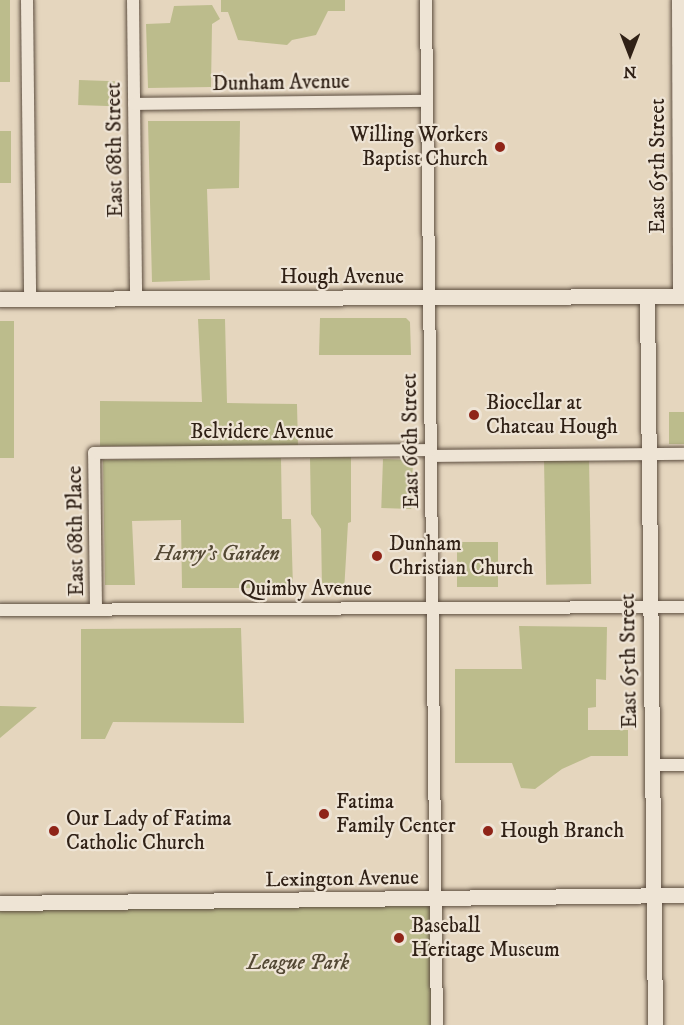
<!DOCTYPE html>
<html>
<head>
<meta charset="utf-8">
<style>
	body { margin:0 }
	#map { position:relative; width:684px; height:1025px; overflow:hidden; background:#e5d6be; font-family:"IM FELL DW Pica",serif }
	div>[style] { position:absolute }
	[style*='--x'] { left:calc(var(--x)*1px); top:calc(var(--y)*1px); width:calc(var(--w)*1px); rotate:calc(var(--a)*1deg) }
	.green>* { inset:0; background:#bcbc8c; transform-origin:0 0 }
	.roads { filter:drop-shadow(0 0 2px #5d4e40) drop-shadow(0 0 2px #5d4e40) }
	.minor>* { height:12px; margin:-6px; padding:0 6px; transform-origin:6px; border-radius:6px; background:#eee4d5 }
	.tertiary>* { height:15px; margin:-7.5px; padding:0 7.5px; transform-origin:7.5px; border-radius:7.5px; background:#eee4d5 }
	.dots>* { width:16px; height:16px; translate:-50% -50%; box-sizing:border-box; border:3px solid #eee4d5; border-radius:50% }
	span { translate:-50% -50%; white-space:nowrap; text-align:center; line-height:1.15; -webkit-text-stroke:4.5px #eee4d5; paint-order:stroke }
	.street-label { font-size:21px; color:#302116 }
	.poi-label { font-size:21px; color:#302116 }
	.right { translate:-100% -50%; text-align:right }
	.left { translate:0 -50%; text-align:left }
	.park-label { font-size:21px; color:#534834; font-style:italic }
	.north { position:absolute; left:600px; top:24px; width:60px; height:60px; -webkit-text-stroke:4px #eee4d5; paint-order:stroke; rotate:180deg; font-size:16px; font-weight:700; line-height:24px; text-align:center; color:#302116 }
	.north::after { content:''; display:block; margin:auto; width:21px; height:27px; background:#302116; clip-path:polygon(50% 0,100% 100%,50% 72%,0 100%) }
</style>
</head>
<body>
<div id="map">
	<div class="green">
		<i style="left:0;top:0;width:10px;height:82px"></i>
		<i style="clip-path:polygon(221px 0,345px 0,345px 11px,328px 11px,316px 35px,292px 40px,287px 45px,238px 40px,228px 12px,221px 12px)"></i>
		<i style="clip-path:polygon(212px 5px,220px 19px,212px 24px,211px 87px,148px 88px,146px 24px,170px 23px,174px 6px)"></i>
		<i style="left:79px;top:80px;width:36px;height:25px;rotate:2deg"></i>
		<i style="clip-path:polygon(148px 121px,240px 121px,239px 188px,207px 189px,210px 280px,152px 282px)"></i>
		<i style="left:0;top:131px;width:11px;height:52px"></i>
		<i style="clip-path:polygon(320px 318px,406px 318px,410px 322px,411px 355px,319px 355px)"></i>
		<i style="clip-path:polygon(198px 319px,225px 319px,227px 403px,297px 404px,298px 447px,100px 446px,100px 401px,202px 402px)"></i>
		<i style="left:0;top:321px;width:14px;height:137px"></i>
		<i style="left:669px;top:412px;width:15px;height:32px"></i>
		<i style="clip-path:polygon(351px 457px,351px 522px,348px 523px,344px 592px,322px 589px,321px 529px,311px 514px,310px 458px)"></i>
		<i style="clip-path:polygon(281px 458px,282px 519px,291px 519px,293px 588px,182px 588px,181px 520px,132px 521px,135px 585px,105px 585px,103px 460px)"></i>
		<i style="left:589px;top:458px;width:126px;height:45px;rotate:89deg"></i>
		<i style="left:383px;top:459px;width:30px;height:49px;rotate:2deg"></i>
		<i style="left:457px;top:542px;width:41px;height:45px"></i>
		<i style="clip-path:polygon(519px 626px,607px 627px,606px 680px,596px 679px,596px 707px,588px 708px,588px 730px,628px 730px,628px 756px,591px 756px,562px 769px,535px 789px,521px 788px,512px 763px,455px 763px,455px 669px,522px 669px)"></i>
		<i style="clip-path:polygon(241px 628px,244px 723px,113px 722px,105px 739px,81px 739px,81px 629px)"></i>
		<i style="clip-path:polygon(0 706px,37px 707px,0 738px)"></i>
		<i style="left:436px;top:898px;width:127px;height:436px;rotate:90deg"></i>
	</div>
	<div class="roads">
		<div class="minor">
			<i style="--x:27;--y:0;--w:299;--a:89.4"></i>
			<i style="--x:133;--y:0;--w:299;--a:89.4"></i>
			<i style="--x:426;--y:0;--w:1025;--a:89.39"></i>
			<i style="--x:678;--y:0;--w:296;--a:89.8"></i>
			<i style="--x:134;--y:104;--w:293;--a:-0.6"></i>
			<i style="--x:431;--y:456;--w:253;--a:-0.5"></i>
			<i style="--x:96;--y:609;--w:156;--a:-90.7"></i>
			<i style="--x:94;--y:453;--w:337;--a:-0.5"></i>
			<i style="--x:0;--y:610;--w:684;--a:-0.25"></i>
			<i style="--x:651;--y:765;--w:33;--a:0"></i>
		</div>
		<div class="tertiary">
			<i style="--x:647;--y:296;--w:729;--a:89.37"></i>
			<i style="--x:0;--y:299;--w:684;--a:-0.25"></i>
			<i style="--x:0;--y:903;--w:684;--a:-0.67"></i>
		</div>
	</div>
	<div class="dots">
		<i style="left:500px;top:147px;background:#8f2418"></i>
		<i style="left:474px;top:415px;background:#8f2418"></i>
		<i style="left:377px;top:556px;background:#8f2418"></i>
		<i style="left:324px;top:814px;background:#8f2418"></i>
		<i style="left:54px;top:831px;background:#8f2418"></i>
		<i style="left:488px;top:831px;background:#8f2418"></i>
		<i style="left:399px;top:938px;background:#8f2418"></i>
	</div>
	<div class="street-label">
		<span style="left:281px;top:83px;rotate:-1deg">Dunham Avenue</span>
		<span style="left:115px;top:150px;rotate:-91deg">East 68th Street</span>
		<span style="left:658px;top:166px;rotate:-90deg">East 65th Street</span>
		<span style="left:342px;top:277px">Hough Avenue</span>
		<span style="left:262px;top:432px">Belvidere Avenue</span>
		<span style="left:411px;top:441px;rotate:-91deg">East 66th Street</span>
		<span style="left:76px;top:531px;rotate:-91deg">East 68th Place</span>
		<span style="left:306px;top:589px">Quimby Avenue</span>
		<span style="left:629px;top:661px;rotate:-91deg">East 65th Street</span>
		<span style="left:342px;top:879px;rotate:-1deg">Lexington Avenue</span>
	</div>
	<div class="poi-label">
		<span class="right" style="left:488px;top:147px">Willing Workers<br>Baptist Church</span>
		<span class="left" style="left:486px;top:415px">Biocellar at<br>Chateau Hough</span>
		<span class="left" style="left:389px;top:556px">Dunham<br>Christian Church</span>
		<span class="left" style="left:336px;top:814px">Fatima<br>Family Center</span>
		<span class="left" style="left:66px;top:831px">Our Lady of Fatima<br>Catholic Church</span>
		<span class="left" style="left:500px;top:831px">Hough Branch</span>
		<span class="left" style="left:411px;top:938px">Baseball<br>Heritage Museum</span>
	</div>
	<div class="park-label">
		<span style="left:217px;top:554px">Harry's Garden</span>
		<span style="left:298px;top:963px">League Park</span>
	</div>
	<div class="north">N</div>
</div>
</body>
</html>
